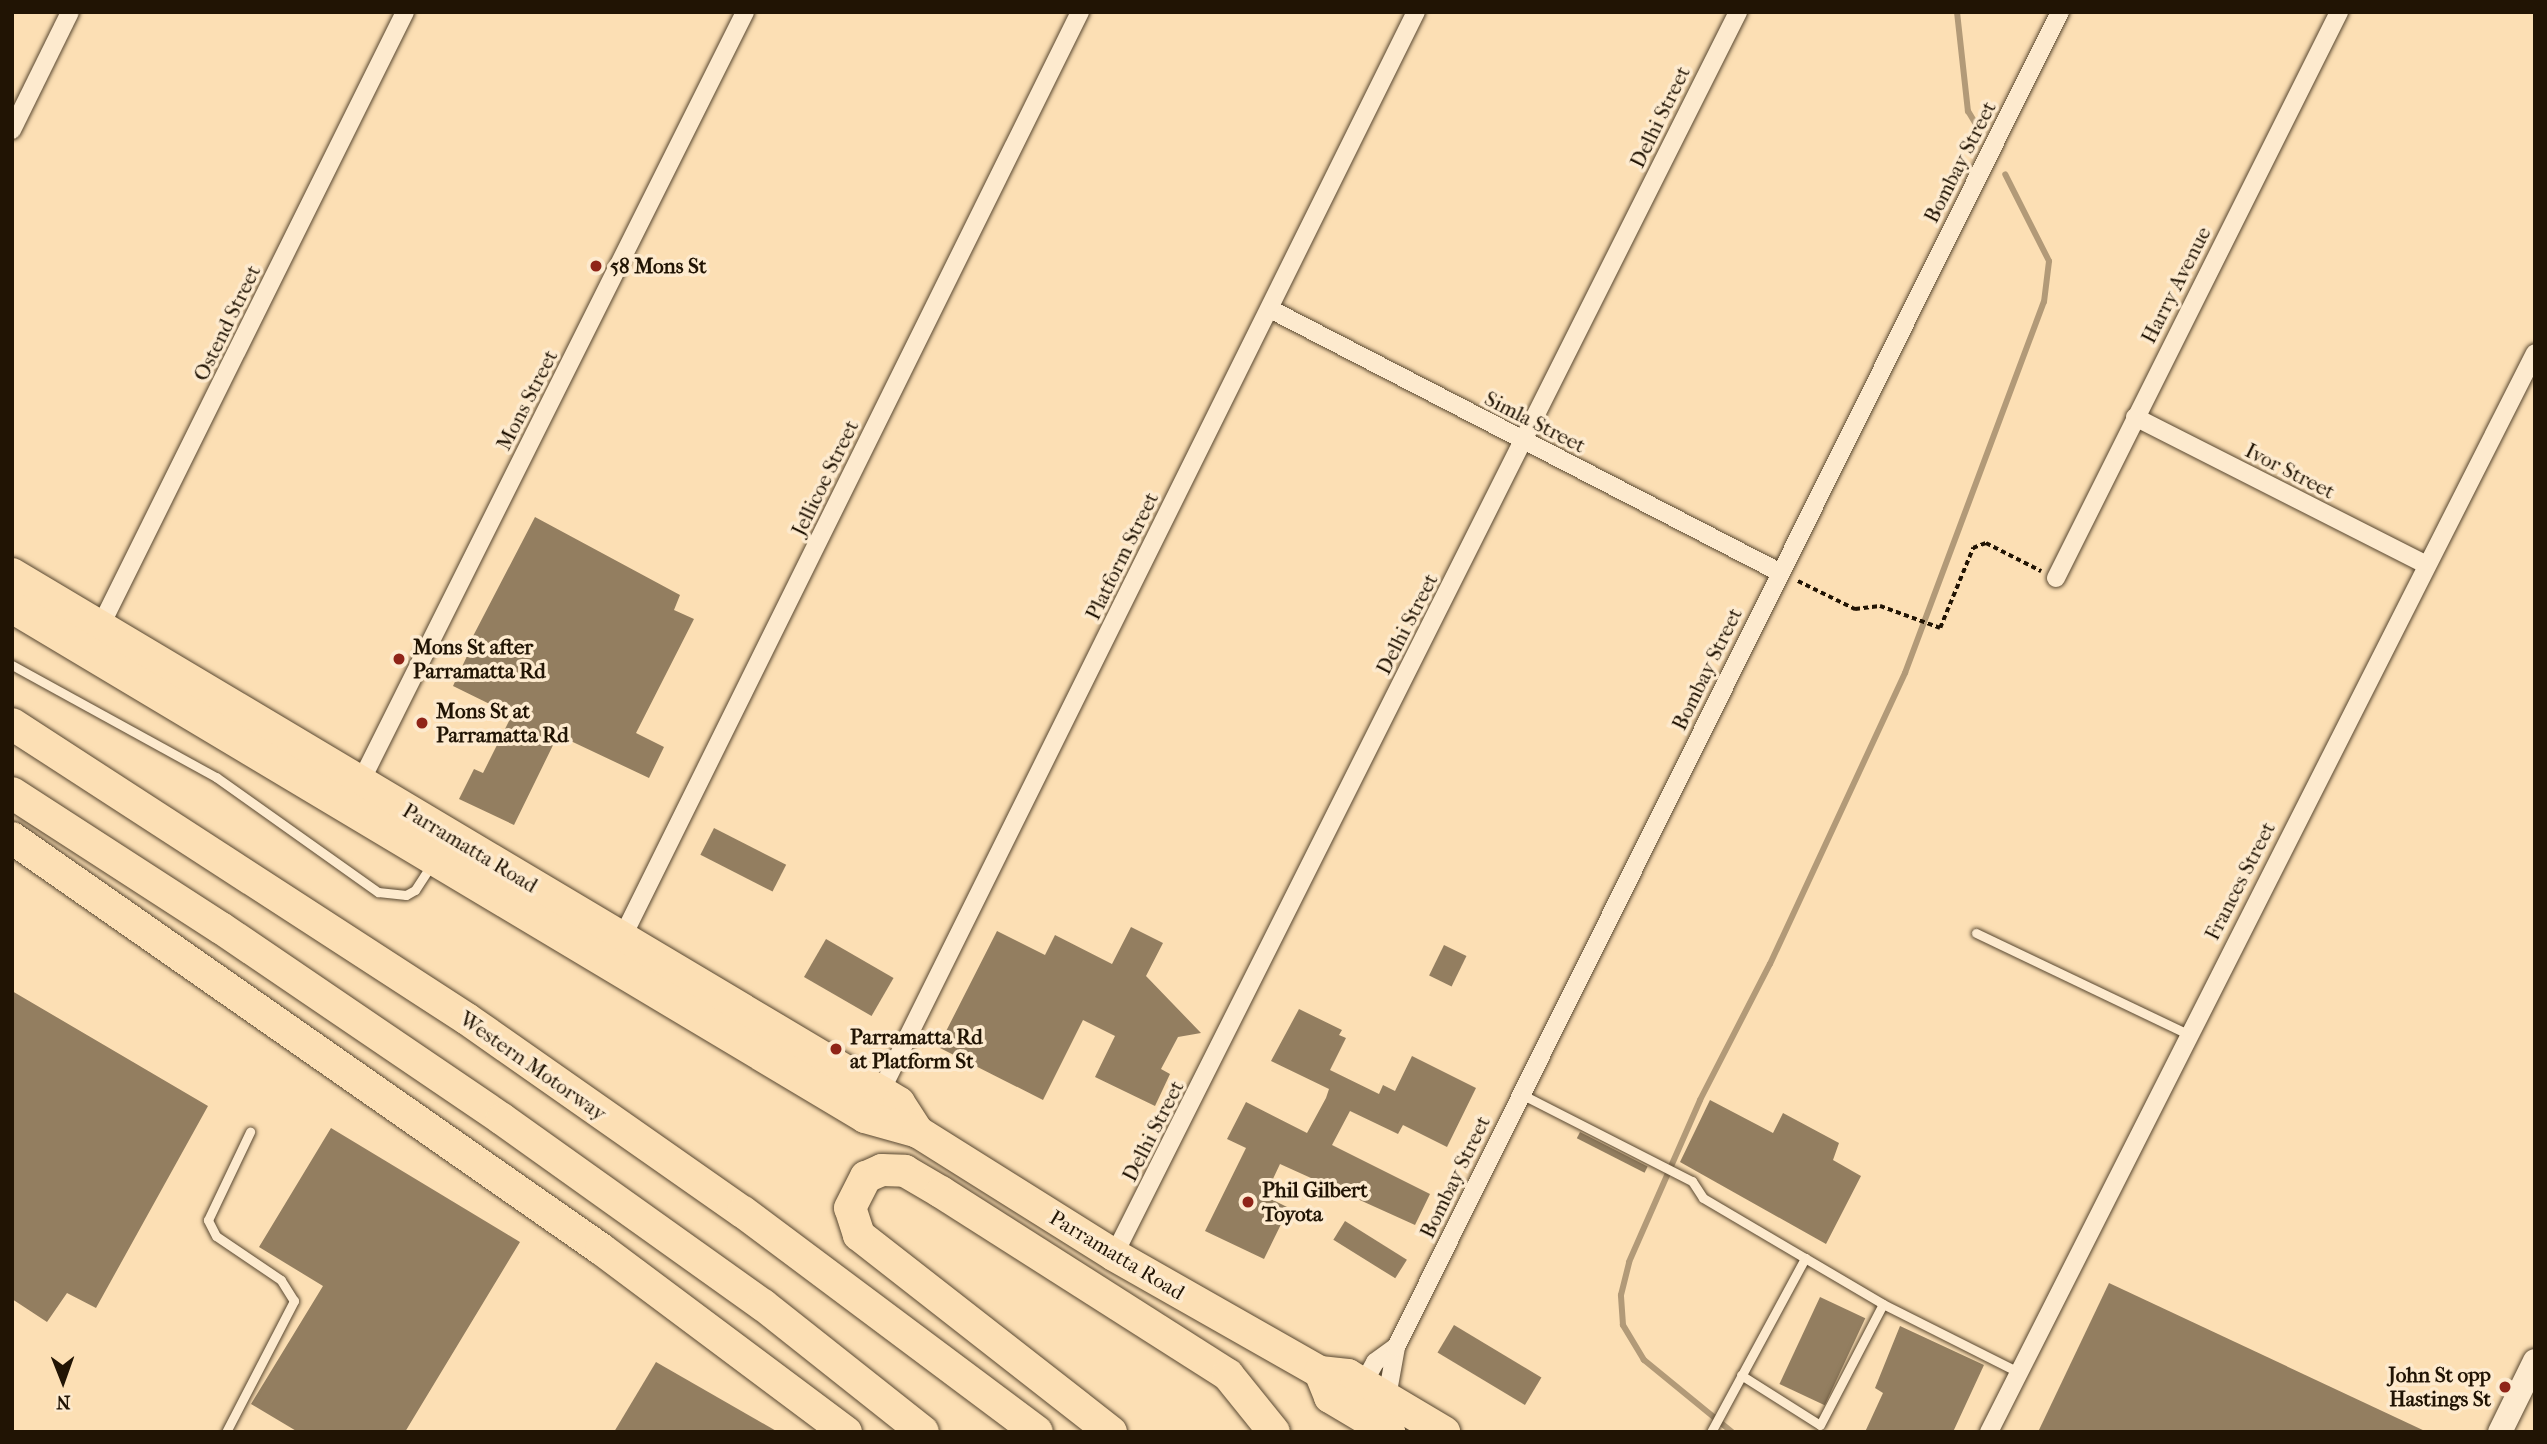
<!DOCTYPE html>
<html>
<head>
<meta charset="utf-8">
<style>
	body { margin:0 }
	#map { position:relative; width:2547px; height:1444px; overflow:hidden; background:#fcdfb4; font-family:"IM FELL French Canon",serif }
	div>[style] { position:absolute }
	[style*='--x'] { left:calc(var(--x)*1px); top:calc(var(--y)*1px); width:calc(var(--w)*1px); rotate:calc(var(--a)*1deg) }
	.stream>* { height:6px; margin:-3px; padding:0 3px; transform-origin:3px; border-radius:3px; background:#b29a78 }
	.building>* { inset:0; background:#937e60; transform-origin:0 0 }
	.path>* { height:3.5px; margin-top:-1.75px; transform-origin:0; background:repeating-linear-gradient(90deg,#211404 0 5px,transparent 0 8.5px) }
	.roads { filter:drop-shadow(0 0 2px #584730) drop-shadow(0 0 2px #584730) }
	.lane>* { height:9px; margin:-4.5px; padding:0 4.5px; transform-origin:4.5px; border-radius:4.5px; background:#fdeace }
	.street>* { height:18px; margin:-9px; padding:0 9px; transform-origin:9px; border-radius:9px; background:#fdeace }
	.secondary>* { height:24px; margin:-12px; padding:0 12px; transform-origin:12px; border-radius:12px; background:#fdeace }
	.highway>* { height:32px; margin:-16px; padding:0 16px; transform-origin:16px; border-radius:16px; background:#fcdfb4 }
	.dots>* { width:19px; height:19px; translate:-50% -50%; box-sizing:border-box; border:4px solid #fdeace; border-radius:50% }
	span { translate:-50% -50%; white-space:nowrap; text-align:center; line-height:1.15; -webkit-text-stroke:7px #fdeace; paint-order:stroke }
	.street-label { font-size:21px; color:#211404 }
	.poi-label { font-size:21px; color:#211404; font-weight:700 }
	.left { translate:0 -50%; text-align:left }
	.right { translate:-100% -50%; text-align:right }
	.frame { position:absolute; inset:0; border:14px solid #211404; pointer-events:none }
	.north { position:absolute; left:28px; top:1346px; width:70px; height:70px; -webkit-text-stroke:5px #fdeace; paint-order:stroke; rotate:179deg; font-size:19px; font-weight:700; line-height:28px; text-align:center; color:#211404 }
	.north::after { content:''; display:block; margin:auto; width:24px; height:32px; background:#211404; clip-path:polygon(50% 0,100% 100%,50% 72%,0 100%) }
</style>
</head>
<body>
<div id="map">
	<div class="stream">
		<i style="--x:1957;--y:12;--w:100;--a:83.7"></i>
		<i style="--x:1968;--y:111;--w:17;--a:59"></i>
		<i style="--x:1732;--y:1432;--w:114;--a:-140.7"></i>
		<i style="--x:1644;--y:1360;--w:41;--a:-121"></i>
		<i style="--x:1623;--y:1325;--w:30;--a:-94"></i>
		<i style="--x:1621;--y:1295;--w:34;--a:-76"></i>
		<i style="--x:1629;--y:1262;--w:177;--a:-66.3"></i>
		<i style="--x:1700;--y:1100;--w:153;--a:-62.8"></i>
		<i style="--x:1770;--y:964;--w:321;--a:-65.1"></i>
		<i style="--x:1905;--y:673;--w:396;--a:-69.5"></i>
		<i style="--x:2044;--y:302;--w:41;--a:-83"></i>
		<i style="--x:2049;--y:261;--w:97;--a:-116.8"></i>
	</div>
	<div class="building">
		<i style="clip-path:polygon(535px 517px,680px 595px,674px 610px,694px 619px,636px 733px,664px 747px,649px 778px,558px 735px,514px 825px,459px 799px,474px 769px,483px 773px,512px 715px,453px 686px,474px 641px,471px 640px)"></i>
		<i style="left:714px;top:828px;width:81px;height:30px;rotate:27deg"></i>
		<i style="clip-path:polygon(1131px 927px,1163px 943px,1146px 976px,1201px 1033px,1178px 1037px,1161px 1069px,1170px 1074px,1155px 1106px,1095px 1077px,1115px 1036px,1083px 1020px,1043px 1100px,938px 1047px,997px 931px,1045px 955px,1055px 935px,1112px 964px)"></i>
		<i style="left:826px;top:939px;width:78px;height:44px;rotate:30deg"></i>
		<i style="left:1444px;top:945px;width:25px;height:34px;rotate:26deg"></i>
		<i style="clip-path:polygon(12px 991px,208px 1106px,96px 1308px,67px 1293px,47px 1322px,12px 1299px)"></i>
		<i style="clip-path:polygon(1299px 1009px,1342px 1030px,1339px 1035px,1346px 1038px,1330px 1070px,1379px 1094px,1383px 1085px,1395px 1091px,1412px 1056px,1476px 1088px,1447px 1147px,1403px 1125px,1398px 1134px,1350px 1111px,1332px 1145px,1430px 1194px,1415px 1225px,1280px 1164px,1265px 1196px,1289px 1208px,1264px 1259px,1205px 1231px,1246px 1148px,1227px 1139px,1246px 1102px,1307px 1133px,1326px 1098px,1329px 1089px,1271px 1061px)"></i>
		<i style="clip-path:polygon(1710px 1100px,1773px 1133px,1783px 1113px,1839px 1143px,1833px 1160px,1861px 1176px,1826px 1244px,1680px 1162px)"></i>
		<i style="clip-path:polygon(331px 1128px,520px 1242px,405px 1432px,298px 1432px,251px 1404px,323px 1286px,259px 1247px)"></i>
		<i style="left:1580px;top:1132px;width:76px;height:7px;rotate:27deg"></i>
		<i style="left:1345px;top:1221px;width:73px;height:22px;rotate:32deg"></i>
		<i style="clip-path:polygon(2109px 1283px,2427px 1432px,2038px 1432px)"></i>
		<i style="left:1820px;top:1297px;width:50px;height:96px;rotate:25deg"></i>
		<i style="left:1454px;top:1325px;width:102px;height:32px;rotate:31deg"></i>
		<i style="clip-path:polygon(1900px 1326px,1984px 1365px,1953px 1432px,1865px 1432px,1883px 1393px,1875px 1388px)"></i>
		<i style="clip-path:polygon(656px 1362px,778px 1432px,614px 1432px)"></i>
	</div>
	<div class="path">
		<i style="--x:1798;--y:581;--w:64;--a:26.2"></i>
		<i style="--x:1855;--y:609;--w:25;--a:-7"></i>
		<i style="--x:1880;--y:606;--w:64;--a:20.1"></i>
		<i style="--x:1940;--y:628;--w:87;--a:-67.6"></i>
		<i style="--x:1973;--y:548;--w:14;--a:-21"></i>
		<i style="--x:1986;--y:543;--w:62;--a:27"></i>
	</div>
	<div class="roads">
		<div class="lane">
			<i style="--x:12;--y:665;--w:233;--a:28.8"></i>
			<i style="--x:216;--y:777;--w:199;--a:35.4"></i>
			<i style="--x:378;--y:892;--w:28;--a:6"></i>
			<i style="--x:406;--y:895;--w:10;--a:-29"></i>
			<i style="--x:415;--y:890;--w:31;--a:-57"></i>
			<i style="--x:1976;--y:933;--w:235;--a:25.5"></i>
			<i style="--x:1521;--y:1094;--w:192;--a:27"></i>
			<i style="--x:1692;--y:1181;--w:20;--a:57"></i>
			<i style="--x:1703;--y:1198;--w:118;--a:30.5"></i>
			<i style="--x:1741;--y:1375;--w:93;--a:32.3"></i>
			<i style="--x:1820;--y:1425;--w:136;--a:-62.5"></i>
			<i style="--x:226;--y:1432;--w:148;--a:-62.6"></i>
			<i style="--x:294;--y:1301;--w:25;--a:-122"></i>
			<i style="--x:281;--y:1280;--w:78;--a:-145.9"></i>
			<i style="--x:216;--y:1236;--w:18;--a:-117"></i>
			<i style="--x:208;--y:1220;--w:98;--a:-64.5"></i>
			<i style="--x:1711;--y:1432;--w:198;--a:-61.6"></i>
			<i style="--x:1805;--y:1258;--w:91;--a:30.5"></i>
			<i style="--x:1883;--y:1304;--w:151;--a:26.7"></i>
		</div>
		<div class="street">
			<i style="--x:12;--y:130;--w:131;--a:-63.8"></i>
			<i style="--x:1270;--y:309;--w:575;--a:27.32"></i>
			<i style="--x:2135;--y:417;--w:325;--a:26.9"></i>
			<i style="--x:2056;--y:578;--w:633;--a:-63.43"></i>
			<i style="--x:97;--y:633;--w:693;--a:-63.62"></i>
			<i style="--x:357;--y:789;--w:868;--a:-63.46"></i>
			<i style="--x:619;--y:944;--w:1040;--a:-63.68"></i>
			<i style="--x:878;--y:1097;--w:1211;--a:-63.63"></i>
			<i style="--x:1114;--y:1255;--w:1391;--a:-63.34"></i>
			<i style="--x:1363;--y:1384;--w:25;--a:-61"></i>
			<i style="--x:1375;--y:1362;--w:26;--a:-36"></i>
			<i style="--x:1387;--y:1397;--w:51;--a:-79.8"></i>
			<i style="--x:1396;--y:1347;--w:1491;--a:-63.56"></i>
			<i style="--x:1989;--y:1432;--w:1209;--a:-63.16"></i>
		</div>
		<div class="secondary">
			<i style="--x:2500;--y:1432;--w:79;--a:-63.8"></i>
		</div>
		<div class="highway">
			<i style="--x:12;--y:574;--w:1012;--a:30.8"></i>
			<i style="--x:881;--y:1092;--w:21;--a:31"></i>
			<i style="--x:899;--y:1103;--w:35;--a:57"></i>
			<i style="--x:12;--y:607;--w:994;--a:30.87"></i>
			<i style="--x:865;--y:1117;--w:55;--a:15.8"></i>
			<i style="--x:918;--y:1132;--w:231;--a:32.1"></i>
			<i style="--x:1114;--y:1255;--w:237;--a:29.6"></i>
			<i style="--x:1320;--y:1372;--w:28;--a:6"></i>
			<i style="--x:1348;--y:1375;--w:112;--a:30.7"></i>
			<i style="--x:12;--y:724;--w:542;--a:32.96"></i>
			<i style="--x:467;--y:1019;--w:337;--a:35"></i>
			<i style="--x:743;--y:1212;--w:367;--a:36.8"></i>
			<i style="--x:12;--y:793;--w:249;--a:32.9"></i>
			<i style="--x:221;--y:928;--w:340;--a:34.2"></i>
			<i style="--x:502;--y:1119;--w:320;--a:35.5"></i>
			<i style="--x:763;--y:1305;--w:204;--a:38.4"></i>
			<i style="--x:12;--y:838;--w:718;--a:34.91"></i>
			<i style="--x:601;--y:1249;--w:306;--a:36.8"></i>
			<i style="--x:1320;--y:1372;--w:27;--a:68"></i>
			<i style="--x:1330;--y:1397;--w:69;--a:30.7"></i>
			<i style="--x:1111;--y:1432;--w:320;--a:-142"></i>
			<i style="--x:859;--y:1235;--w:28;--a:-108"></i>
			<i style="--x:850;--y:1208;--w:35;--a:-63"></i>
			<i style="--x:866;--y:1177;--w:17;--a:-24"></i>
			<i style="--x:882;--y:1170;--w:23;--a:2"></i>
			<i style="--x:905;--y:1171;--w:42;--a:30.3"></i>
			<i style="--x:941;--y:1192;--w:340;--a:32.5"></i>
			<i style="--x:1228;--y:1375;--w:73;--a:51.1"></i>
		</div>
	</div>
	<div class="dots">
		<i style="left:596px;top:266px;background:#8f2418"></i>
		<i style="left:399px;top:659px;background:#8f2418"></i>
		<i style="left:422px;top:723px;background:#8f2418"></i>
		<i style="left:836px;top:1049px;background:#8f2418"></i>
		<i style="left:1248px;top:1202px;background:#8f2418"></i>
		<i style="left:2505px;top:1387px;background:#8f2418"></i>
	</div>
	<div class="street-label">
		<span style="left:1660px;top:117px;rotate:-64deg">Delhi Street</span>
		<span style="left:1960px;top:162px;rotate:-63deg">Bombay Street</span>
		<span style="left:2176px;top:285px;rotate:-63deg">Harry Avenue</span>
		<span style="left:227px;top:323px;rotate:-64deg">Ostend Street</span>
		<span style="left:527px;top:400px;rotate:-63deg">Mons Street</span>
		<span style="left:1535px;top:422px;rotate:27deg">Simla Street</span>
		<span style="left:2290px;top:471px;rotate:27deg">Ivor Street</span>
		<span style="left:825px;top:478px;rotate:-64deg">Jellicoe Street</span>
		<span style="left:1122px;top:556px;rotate:-64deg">Platform Street</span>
		<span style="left:1407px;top:624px;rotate:-63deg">Delhi Street</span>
		<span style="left:1707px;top:669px;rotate:-64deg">Bombay Street</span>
		<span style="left:470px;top:848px;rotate:31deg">Parramatta Road</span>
		<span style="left:2240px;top:881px;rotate:-63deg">Frances Street</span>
		<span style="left:533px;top:1066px;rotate:35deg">Western Motorway</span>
		<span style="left:1153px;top:1131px;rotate:-63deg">Delhi Street</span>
		<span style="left:1455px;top:1177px;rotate:-64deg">Bombay Street</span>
		<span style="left:1117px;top:1255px;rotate:31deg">Parramatta Road</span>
	</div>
	<div class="poi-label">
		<span class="left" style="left:610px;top:266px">58 Mons St</span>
		<span class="left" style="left:413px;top:659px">Mons St after<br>Parramatta Rd</span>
		<span class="left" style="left:436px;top:723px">Mons St at<br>Parramatta Rd</span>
		<span class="left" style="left:850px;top:1049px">Parramatta Rd<br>at Platform St</span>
		<span class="left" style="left:1262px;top:1202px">Phil Gilbert<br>Toyota</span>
		<span class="right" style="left:2491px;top:1387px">John St opp<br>Hastings St</span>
	</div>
	<div class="frame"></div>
	<div class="north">N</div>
</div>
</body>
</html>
